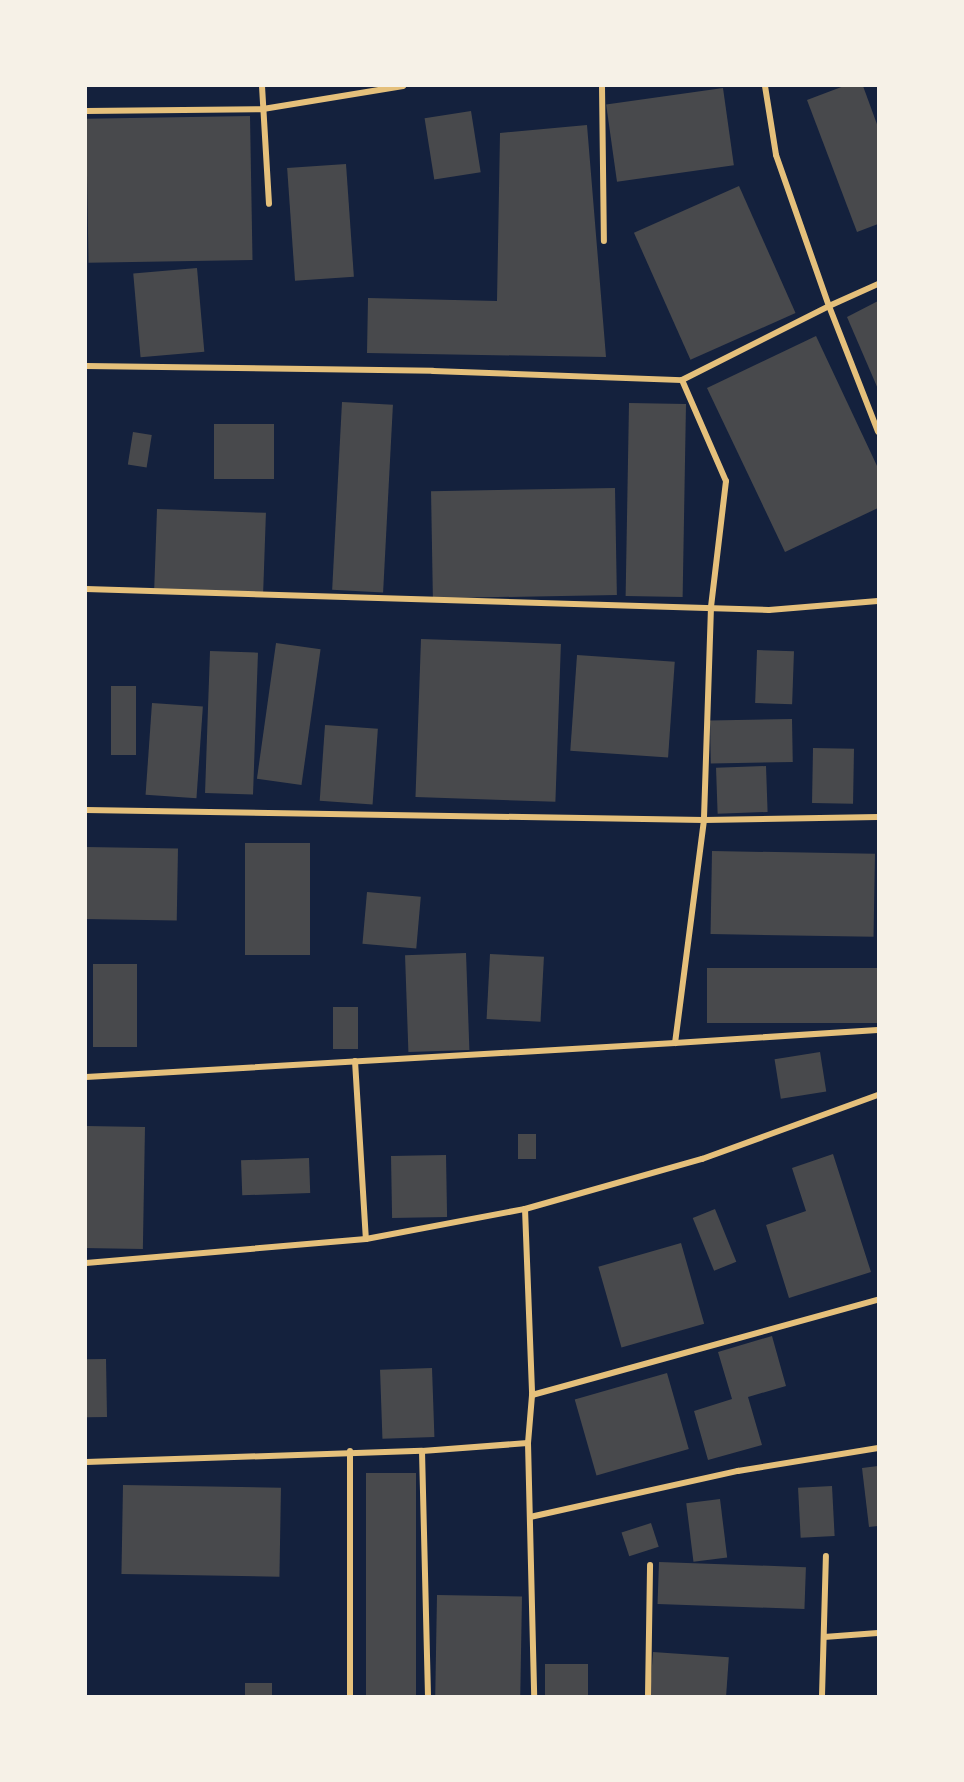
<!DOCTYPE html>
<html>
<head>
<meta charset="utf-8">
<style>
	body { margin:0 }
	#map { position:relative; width:964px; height:1782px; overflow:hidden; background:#14213d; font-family:"Roboto Condensed",sans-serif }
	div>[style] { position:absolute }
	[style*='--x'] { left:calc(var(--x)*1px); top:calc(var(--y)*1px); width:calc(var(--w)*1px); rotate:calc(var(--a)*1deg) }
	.building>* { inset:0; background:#48494c; transform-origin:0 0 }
	.minor>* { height:6px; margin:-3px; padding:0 3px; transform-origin:3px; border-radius:3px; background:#e5c07b }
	span { translate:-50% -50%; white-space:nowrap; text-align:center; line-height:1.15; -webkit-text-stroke:5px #f6f1e7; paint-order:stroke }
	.frame { position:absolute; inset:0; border:87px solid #f6f1e7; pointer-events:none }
</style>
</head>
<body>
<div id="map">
	<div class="building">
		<i style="clip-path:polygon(844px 86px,863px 86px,878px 127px,878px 224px,857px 232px,807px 100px)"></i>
		<i style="left:723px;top:88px;width:78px;height:118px;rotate:82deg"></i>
		<i style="left:471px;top:111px;width:62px;height:47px;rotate:81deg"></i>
		<i style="left:250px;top:116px;width:144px;height:164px;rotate:89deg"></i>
		<i style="clip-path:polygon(587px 125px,606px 357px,367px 353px,368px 298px,497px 301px,500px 133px)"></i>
		<i style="left:346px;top:164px;width:113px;height:59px;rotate:86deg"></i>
		<i style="left:739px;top:186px;width:139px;height:115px;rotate:66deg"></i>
		<i style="left:197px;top:268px;width:84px;height:64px;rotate:85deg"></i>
		<i style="clip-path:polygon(878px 301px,878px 389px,847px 317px)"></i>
		<i style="clip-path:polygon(816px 336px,878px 468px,878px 508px,785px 552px,707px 388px)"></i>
		<i style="left:342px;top:402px;width:51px;height:188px;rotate:3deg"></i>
		<i style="left:629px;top:403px;width:57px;height:193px;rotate:1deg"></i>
		<i style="left:214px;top:424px;width:60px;height:55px"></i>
		<i style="left:133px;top:432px;width:19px;height:33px;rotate:9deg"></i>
		<i style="left:615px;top:488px;width:107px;height:184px;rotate:89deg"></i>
		<i style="left:157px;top:509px;width:109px;height:81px;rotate:2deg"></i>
		<i style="left:421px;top:639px;width:140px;height:158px;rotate:2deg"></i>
		<i style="left:276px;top:643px;width:45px;height:137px;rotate:8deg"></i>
		<i style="left:757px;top:650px;width:37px;height:53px;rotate:2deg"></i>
		<i style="left:210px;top:651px;width:48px;height:142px;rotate:2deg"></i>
		<i style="left:577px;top:655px;width:98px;height:96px;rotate:4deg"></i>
		<i style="left:111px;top:686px;width:25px;height:69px"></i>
		<i style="left:152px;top:703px;width:51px;height:92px;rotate:4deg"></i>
		<i style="left:792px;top:719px;width:43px;height:82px;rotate:89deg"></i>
		<i style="left:325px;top:725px;width:53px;height:76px;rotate:4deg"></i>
		<i style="left:813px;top:748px;width:41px;height:55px;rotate:1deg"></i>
		<i style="left:766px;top:766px;width:46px;height:50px;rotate:88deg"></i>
		<i style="left:245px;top:843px;width:65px;height:112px"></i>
		<i style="left:86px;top:847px;width:92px;height:72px;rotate:1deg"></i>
		<i style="left:712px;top:851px;width:163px;height:83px;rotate:1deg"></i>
		<i style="left:367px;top:892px;width:54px;height:52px;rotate:5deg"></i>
		<i style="left:466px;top:953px;width:97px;height:61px;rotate:88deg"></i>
		<i style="left:490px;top:954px;width:54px;height:65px;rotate:3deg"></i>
		<i style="left:93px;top:964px;width:44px;height:83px"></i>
		<i style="left:707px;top:968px;width:171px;height:55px"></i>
		<i style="left:333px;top:1007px;width:25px;height:42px"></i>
		<i style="left:820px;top:1052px;width:40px;height:46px;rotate:81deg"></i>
		<i style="left:86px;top:1126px;width:59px;height:122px;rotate:1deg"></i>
		<i style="left:518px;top:1134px;width:18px;height:25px"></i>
		<i style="clip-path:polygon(833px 1154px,871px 1272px,789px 1298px,766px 1225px,806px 1211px,792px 1168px)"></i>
		<i style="left:446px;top:1155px;width:62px;height:55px;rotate:89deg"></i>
		<i style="left:309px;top:1158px;width:35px;height:68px;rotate:88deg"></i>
		<i style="left:715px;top:1209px;width:57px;height:24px;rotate:68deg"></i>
		<i style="left:681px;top:1243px;width:84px;height:86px;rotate:74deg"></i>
		<i style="clip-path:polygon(772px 1336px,786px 1386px,748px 1397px,762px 1445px,708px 1460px,694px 1411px,732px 1399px,718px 1352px)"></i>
		<i style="left:106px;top:1359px;width:58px;height:20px;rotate:89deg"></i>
		<i style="left:432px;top:1368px;width:69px;height:52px;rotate:88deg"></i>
		<i style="left:667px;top:1373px;width:79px;height:96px;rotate:74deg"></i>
		<i style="clip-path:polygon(878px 1466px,878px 1526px,869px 1527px,862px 1468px)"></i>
		<i style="left:366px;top:1473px;width:50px;height:223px"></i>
		<i style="left:123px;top:1485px;width:158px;height:89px;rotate:1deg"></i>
		<i style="left:832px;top:1486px;width:50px;height:34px;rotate:87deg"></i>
		<i style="left:720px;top:1499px;width:59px;height:34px;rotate:83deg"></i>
		<i style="left:651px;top:1523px;width:25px;height:31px;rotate:72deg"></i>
		<i style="left:659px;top:1562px;width:147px;height:42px;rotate:2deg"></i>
		<i style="left:437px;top:1595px;width:85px;height:101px;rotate:1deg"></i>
		<i style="left:653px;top:1652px;width:76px;height:44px;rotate:4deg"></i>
		<i style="left:545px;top:1664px;width:43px;height:32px"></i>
		<i style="left:245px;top:1683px;width:27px;height:13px"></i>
	</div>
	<div class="minor">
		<i style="--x:262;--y:86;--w:118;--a:86.6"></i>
		<i style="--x:602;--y:86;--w:155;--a:89.3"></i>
		<i style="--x:765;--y:86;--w:70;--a:80.9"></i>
		<i style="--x:776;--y:155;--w:160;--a:70.7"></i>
		<i style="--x:829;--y:306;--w:135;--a:68.7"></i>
		<i style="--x:86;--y:111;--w:177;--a:-0.6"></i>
		<i style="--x:263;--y:109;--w:142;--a:-9.3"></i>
		<i style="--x:86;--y:366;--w:347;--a:0.8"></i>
		<i style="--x:433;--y:371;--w:249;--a:2.1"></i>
		<i style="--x:682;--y:380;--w:165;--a:-26.7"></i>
		<i style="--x:829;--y:306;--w:54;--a:-24.2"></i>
		<i style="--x:682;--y:380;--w:110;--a:66.5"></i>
		<i style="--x:726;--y:481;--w:127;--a:96.8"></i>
		<i style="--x:711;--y:607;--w:213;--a:91.9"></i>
		<i style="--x:704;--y:820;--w:225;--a:97.4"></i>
		<i style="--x:675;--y:1043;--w:203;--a:-3.7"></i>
		<i style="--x:86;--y:589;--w:683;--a:1.76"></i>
		<i style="--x:769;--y:610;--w:109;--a:-4.7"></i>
		<i style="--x:86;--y:810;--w:618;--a:0.93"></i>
		<i style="--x:704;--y:820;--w:174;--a:-1"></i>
		<i style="--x:355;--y:1061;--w:178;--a:86.5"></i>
		<i style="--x:86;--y:1077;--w:590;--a:-3.3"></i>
		<i style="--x:525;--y:1209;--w:186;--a:87.8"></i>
		<i style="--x:86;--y:1263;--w:281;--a:-4.9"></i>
		<i style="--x:366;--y:1239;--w:162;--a:-10.7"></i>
		<i style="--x:525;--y:1209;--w:184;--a:-15.8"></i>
		<i style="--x:702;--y:1159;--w:187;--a:-20"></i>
		<i style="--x:528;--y:1443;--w:253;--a:88.6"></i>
		<i style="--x:350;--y:1451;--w:245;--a:90"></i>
		<i style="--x:422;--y:1451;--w:245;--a:88.6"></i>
		<i style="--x:86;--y:1462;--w:336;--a:-1.9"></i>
		<i style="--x:422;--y:1451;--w:106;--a:-4.3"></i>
		<i style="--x:528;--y:1443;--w:48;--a:-85.2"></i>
		<i style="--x:532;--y:1395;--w:359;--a:-15.4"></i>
		<i style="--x:530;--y:1517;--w:213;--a:-12.5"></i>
		<i style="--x:738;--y:1471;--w:142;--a:-9.3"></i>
		<i style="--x:824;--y:1637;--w:54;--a:-4.2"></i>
		<i style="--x:648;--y:1696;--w:131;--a:-89.1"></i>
		<i style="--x:822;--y:1696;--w:140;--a:-88.4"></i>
	</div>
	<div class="frame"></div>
</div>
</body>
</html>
